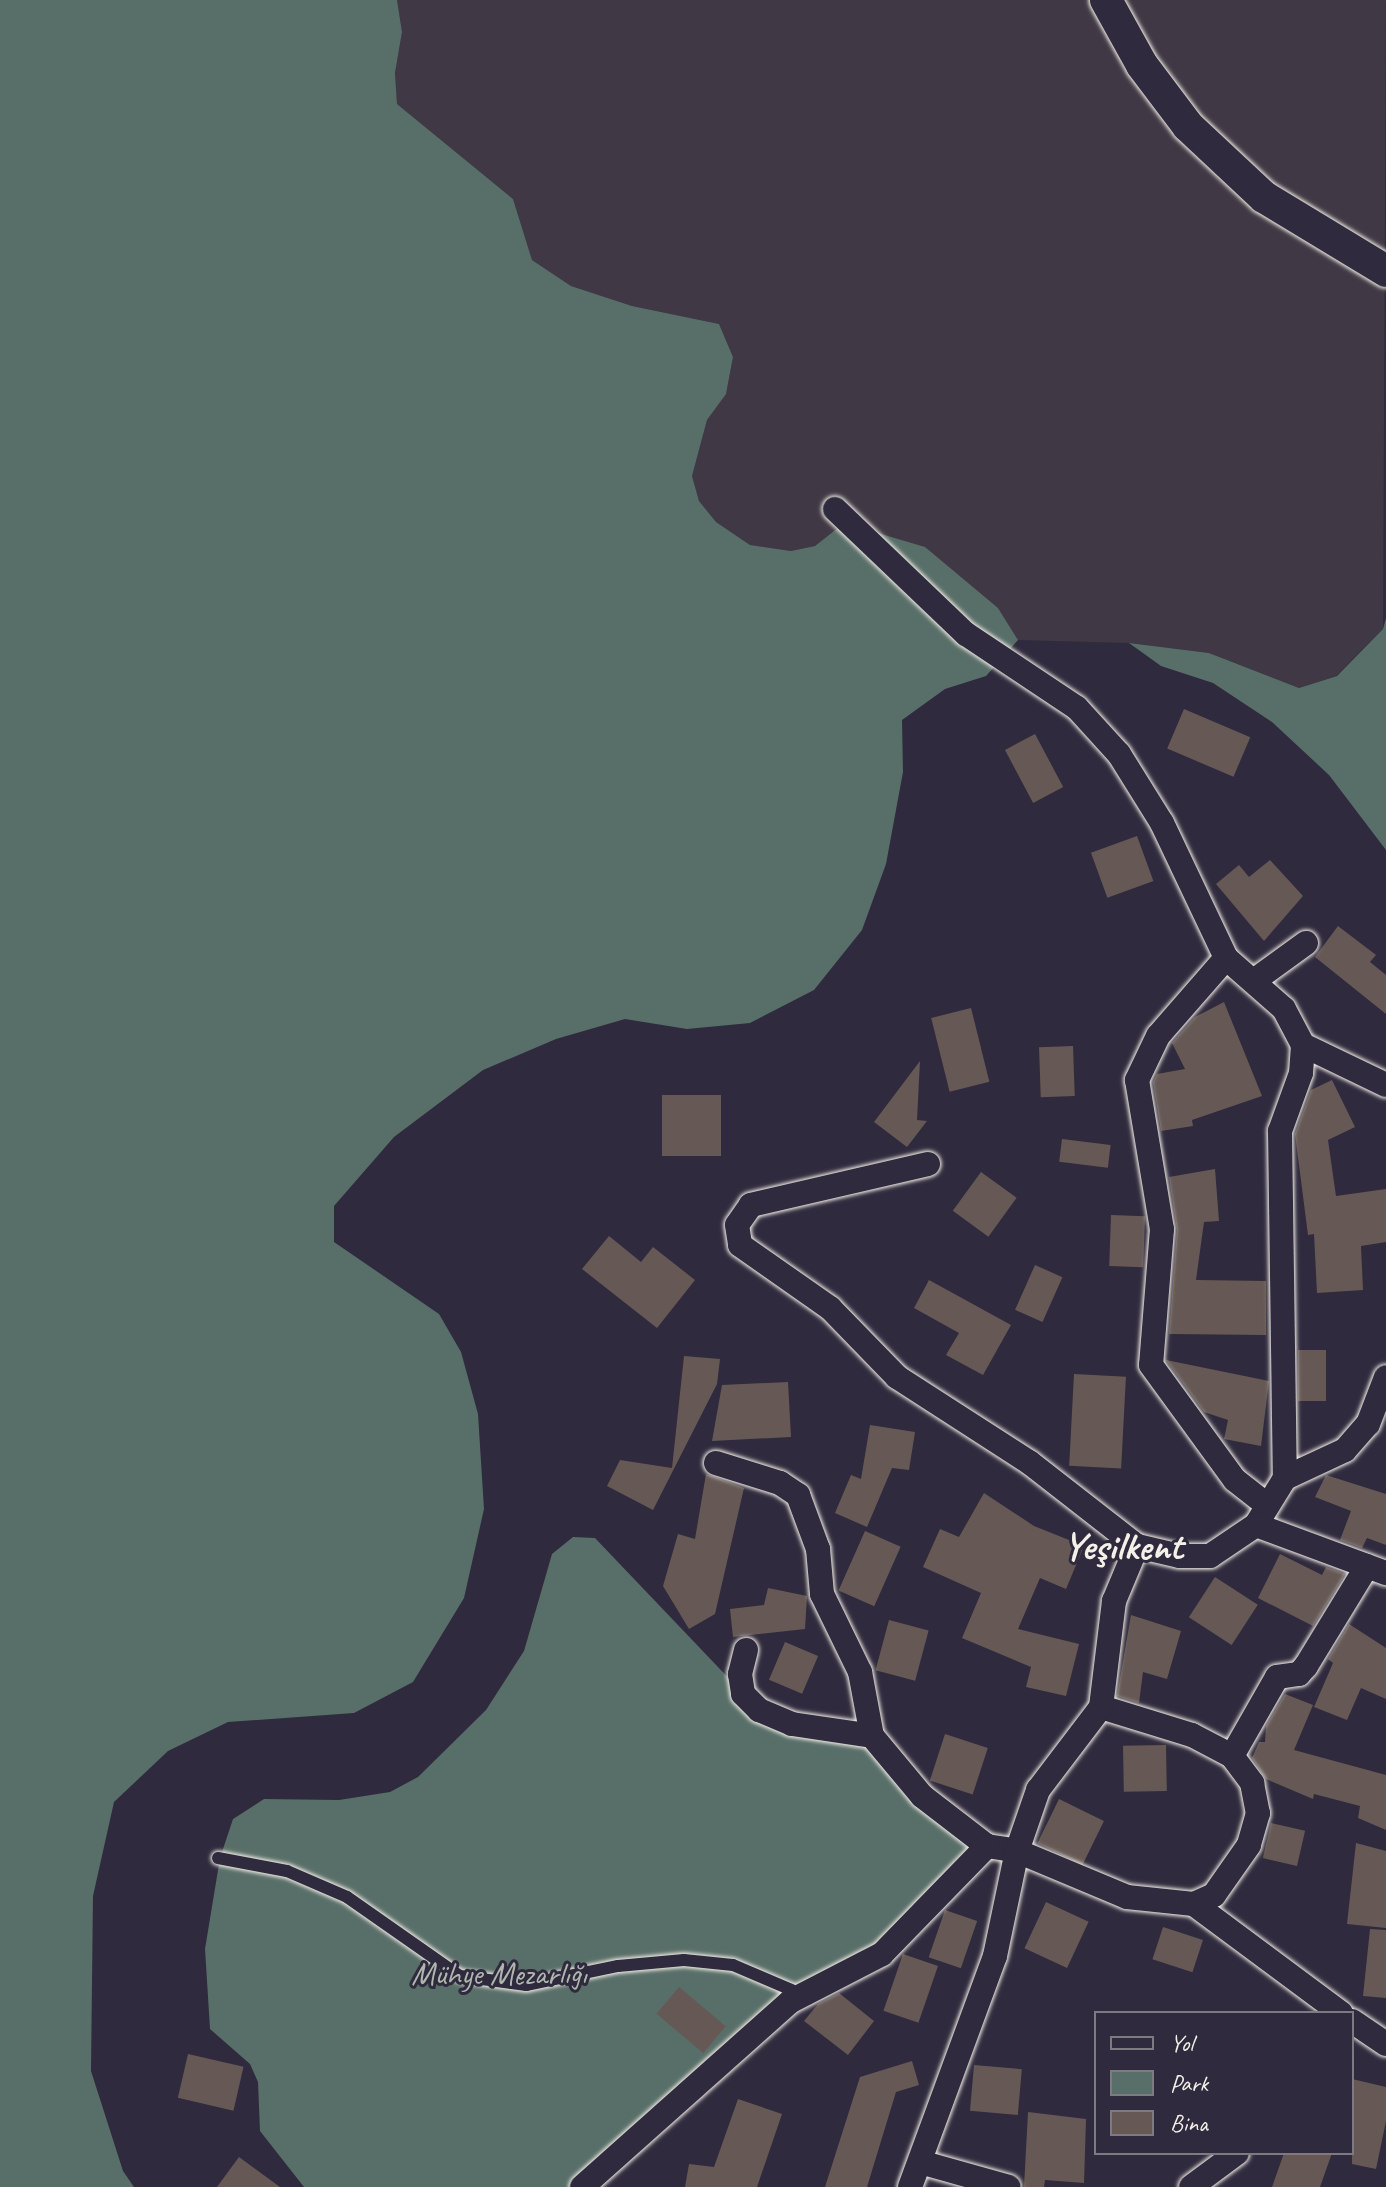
<!DOCTYPE html>
<html>
<head>
<meta charset="utf-8">
<style>
	body { margin:0 }
	#map { position:relative; width:1386px; height:2187px; overflow:hidden; background:#2f2a3d; font-family:Caveat,sans-serif }
	div>[style] { position:absolute }
	[style*='--x'] { left:calc(var(--x)*1px); top:calc(var(--y)*1px); width:calc(var(--w)*1px); rotate:calc(var(--a)*1deg) }
	.built>* { inset:0; background:#403844 }
	.green>* { inset:0; background:#586e68 }
	.building>* { inset:0; background:#665955; transform-origin:0 0 }
	.roads { filter:drop-shadow(0 0 2px #f4f1e8) drop-shadow(0 0 2px #f4f1e8) }
	.service>* { height:12px; margin:-6px; padding:0 6px; transform-origin:6px; border-radius:6px; background:#2f2a3d }
	.minor>* { height:24px; margin:-12px; padding:0 12px; transform-origin:12px; border-radius:12px; background:#2f2a3d }
	.tertiary>* { height:32px; margin:-16px; padding:0 16px; transform-origin:16px; border-radius:16px; background:#2f2a3d }
	span { translate:-50% -50%; white-space:nowrap; text-align:center; line-height:1.15; -webkit-text-stroke:6px #2f2a3d; paint-order:stroke }
	.park-label { font-size:32px; color:#aeb6ae }
	.district-label { font-size:40px; color:#f4f1e8; font-weight:700 }
	.legend { position:absolute; left:1094px; top:2011px; width:260px; height:144px; box-sizing:border-box; background:#2f2a3d; border:2px solid #7e7a81; margin:0; padding:10px 14px; list-style:none; font-size:24px; color:#f4f1e8 }
	.legend li { display:flex; align-items:center; gap:16px; height:40px }
	.legend b { width:40px; border:2px solid #7e7a81 }
</style>
</head>
<body>
<div id="map">
	<div class="built">
		<i style="clip-path:polygon(397px 0,1386px 0,1383px 629px,1336px 676px,1299px 688px,1209px 653px,1129px 643px,1018px 640px,998px 608px,844px 523px,815px 546px,791px 551px,750px 545px,716px 522px,699px 501px,692px 476px,707px 420px,726px 393px,733px 357px,719px 324px,632px 306px,571px 286px,532px 260px,513px 199px,397px 104px,395px 73px,402px 32px)"></i>
	</div>
	<div class="green">
		<i style="clip-path:polygon(0 0,397px 0,402px 32px,395px 73px,397px 104px,513px 199px,532px 260px,571px 286px,632px 306px,719px 324px,733px 357px,726px 394px,707px 420px,692px 476px,699px 501px,716px 522px,750px 545px,791px 551px,815px 546px,844px 523px,925px 547px,998px 608px,1018px 640px,986px 676px,945px 689px,902px 720px,903px 772px,886px 864px,862px 930px,814px 990px,750px 1023px,687px 1029px,625px 1019px,556px 1039px,483px 1070px,394px 1137px,334px 1206px,334px 1242px,439px 1314px,461px 1352px,478px 1414px,484px 1509px,464px 1598px,413px 1682px,354px 1713px,228px 1722px,168px 1751px,114px 1802px,93px 1896px,91px 2071px,123px 2171px,134px 2187px,0 2187px)"></i>
		<i style="clip-path:polygon(1386px 618px,1386px 850px,1329px 775px,1272px 722px,1213px 683px,1161px 666px,1129px 643px,1209px 653px,1299px 688px,1337px 676px,1383px 629px)"></i>
		<i style="clip-path:polygon(573px 1537px,595px 1538px,759px 1710px,872px 1736px,987px 1846px,882px 1954px,821px 1981px,582px 2187px,304px 2187px,260px 2131px,258px 2082px,250px 2064px,210px 2029px,205px 1949px,220px 1858px,233px 1819px,264px 1799px,339px 1800px,390px 1792px,418px 1777px,486px 1710px,524px 1651px,552px 1554px)"></i>
	</div>
	<div class="building">
		<i style="left:1184px;top:709px;width:72px;height:43px;rotate:23deg"></i>
		<i style="left:1035px;top:734px;width:60px;height:34px;rotate:62deg"></i>
		<i style="left:1137px;top:836px;width:48px;height:49px;rotate:70deg"></i>
		<i style="clip-path:polygon(1270px 860px,1303px 896px,1264px 941px,1216px 884px,1239px 865px,1249px 877px)"></i>
		<i style="clip-path:polygon(1338px 926px,1376px 955px,1370px 962px,1386px 975px,1386px 1014px,1315px 957px)"></i>
		<i style="clip-path:polygon(1224px 1002px,1262px 1096px,1192px 1120px,1193px 1126px,1161px 1131px,1153px 1082px,1157px 1074px,1185px 1069px,1172px 1043px,1195px 1017px)"></i>
		<i style="left:971px;top:1008px;width:76px;height:41px;rotate:76deg"></i>
		<i style="left:1073px;top:1046px;width:50px;height:34px;rotate:88deg"></i>
		<i style="clip-path:polygon(920px 1061px,917px 1120px,927px 1121px,907px 1147px,874px 1122px)"></i>
		<i style="clip-path:polygon(1332px 1080px,1355px 1127px,1328px 1140px,1336px 1196px,1386px 1189px,1386px 1242px,1361px 1246px,1363px 1290px,1317px 1293px,1314px 1234px,1308px 1235px,1295px 1134px,1311px 1090px)"></i>
		<i style="left:662px;top:1095px;width:59px;height:61px"></i>
		<i style="left:1062px;top:1139px;width:49px;height:23px;rotate:7deg"></i>
		<i style="clip-path:polygon(1215px 1169px,1219px 1221px,1204px 1222px,1196px 1280px,1266px 1281px,1266px 1335px,1169px 1334px,1177px 1230px,1169px 1177px)"></i>
		<i style="left:981px;top:1172px;width:44px;height:48px;rotate:36deg"></i>
		<i style="left:1111px;top:1215px;width:34px;height:51px;rotate:2deg"></i>
		<i style="clip-path:polygon(609px 1236px,641px 1262px,653px 1247px,695px 1280px,657px 1328px,582px 1269px)"></i>
		<i style="left:1035px;top:1265px;width:30px;height:49px;rotate:24deg"></i>
		<i style="clip-path:polygon(929px 1280px,1011px 1325px,983px 1375px,946px 1355px,959px 1333px,914px 1308px)"></i>
		<i style="left:1298px;top:1350px;width:28px;height:51px"></i>
		<i style="clip-path:polygon(684px 1356px,720px 1359px,717px 1384px,653px 1510px,607px 1486px,620px 1460px,672px 1468px)"></i>
		<i style="clip-path:polygon(1166px 1360px,1269px 1381px,1261px 1446px,1224px 1439px,1228px 1420px,1204px 1412px)"></i>
		<i style="left:1074px;top:1374px;width:52px;height:92px;rotate:3deg"></i>
		<i style="clip-path:polygon(788px 1382px,791px 1437px,712px 1441px,722px 1385px)"></i>
		<i style="clip-path:polygon(870px 1425px,915px 1432px,909px 1470px,892px 1468px,867px 1527px,835px 1513px,851px 1475px,861px 1479px)"></i>
		<i style="clip-path:polygon(706px 1474px,744px 1488px,715px 1614px,689px 1629px,663px 1586px,678px 1534px,695px 1539px)"></i>
		<i style="clip-path:polygon(1326px 1475px,1386px 1494px,1386px 1545px,1367px 1538px,1362px 1548px,1340px 1540px,1351px 1511px,1315px 1497px)"></i>
		<i style="clip-path:polygon(984px 1493px,1034px 1526px,1084px 1546px,1066px 1589px,1040px 1578px,1018px 1629px,1079px 1644px,1066px 1696px,1026px 1687px,1031px 1667px,962px 1638px,981px 1593px,923px 1567px,940px 1529px,959px 1537px)"></i>
		<i style="left:865px;top:1531px;width:39px;height:65px;rotate:24deg"></i>
		<i style="clip-path:polygon(1280px 1554px,1322px 1575px,1326px 1567px,1345px 1574px,1313px 1626px,1258px 1598px)"></i>
		<i style="left:1215px;top:1577px;width:51px;height:48px;rotate:33deg"></i>
		<i style="clip-path:polygon(768px 1588px,807px 1596px,805px 1629px,733px 1637px,730px 1609px,764px 1605px)"></i>
		<i style="clip-path:polygon(1131px 1615px,1181px 1631px,1167px 1679px,1143px 1672px,1139px 1703px,1117px 1696px)"></i>
		<i style="left:889px;top:1620px;width:41px;height:52px;rotate:15deg"></i>
		<i style="clip-path:polygon(1349px 1624px,1386px 1648px,1386px 1699px,1361px 1688px,1347px 1720px,1314px 1707px,1333px 1663px,1328px 1659px)"></i>
		<i style="left:785px;top:1642px;width:36px;height:41px;rotate:23deg"></i>
		<i style="clip-path:polygon(1285px 1694px,1313px 1705px,1294px 1750px,1386px 1775px,1386px 1830px,1358px 1818px,1360px 1806px,1314px 1794px,1313px 1799px,1266px 1779px,1252px 1758px,1259px 1742px,1265px 1742px,1266px 1726px)"></i>
		<i style="left:945px;top:1734px;width:45px;height:49px;rotate:18deg"></i>
		<i style="left:1166px;top:1745px;width:46px;height:43px;rotate:89deg"></i>
		<i style="left:1059px;top:1799px;width:50px;height:49px;rotate:26deg"></i>
		<i style="left:1271px;top:1823px;width:35px;height:36px;rotate:13deg"></i>
		<i style="clip-path:polygon(1356px 1843px,1386px 1851px,1386px 1928px,1347px 1924px)"></i>
		<i style="left:1046px;top:1902px;width:47px;height:51px;rotate:25deg"></i>
		<i style="left:945px;top:1910px;width:34px;height:50px;rotate:19deg"></i>
		<i style="left:1163px;top:1927px;width:42px;height:34px;rotate:18deg"></i>
		<i style="clip-path:polygon(1370px 1929px,1386px 1930px,1386px 1998px,1363px 1996px)"></i>
		<i style="left:903px;top:1954px;width:37px;height:60px;rotate:19deg"></i>
		<i style="left:679px;top:1987px;width:61px;height:35px;rotate:40deg"></i>
		<i style="clip-path:polygon(839px 1993px,874px 2021px,848px 2055px,804px 2021px,818px 2004px)"></i>
		<i style="left:188px;top:2054px;width:57px;height:45px;rotate:13deg"></i>
		<i style="clip-path:polygon(912px 2061px,919px 2085px,896px 2092px,867px 2187px,825px 2187px,860px 2077px)"></i>
		<i style="left:974px;top:2065px;width:48px;height:46px;rotate:5deg"></i>
		<i style="clip-path:polygon(1352px 2079px,1386px 2087px,1386px 2121px,1376px 2169px,1352px 2164px)"></i>
		<i style="clip-path:polygon(738px 2099px,782px 2114px,757px 2187px,685px 2187px,689px 2164px,714px 2167px)"></i>
		<i style="clip-path:polygon(1028px 2112px,1086px 2119px,1084px 2183px,1045px 2180px,1044px 2187px,1024px 2187px)"></i>
		<i style="clip-path:polygon(1284px 2153px,1332px 2153px,1320px 2187px,1272px 2187px)"></i>
		<i style="clip-path:polygon(239px 2157px,280px 2187px,217px 2187px)"></i>
	</div>
	<div class="roads">
		<div class="service">
			<i style="--x:218;--y:1858;--w:70;--a:10.7"></i>
			<i style="--x:287;--y:1871;--w:65;--a:23.4"></i>
			<i style="--x:347;--y:1897;--w:138;--a:35"></i>
			<i style="--x:460;--y:1976;--w:67;--a:7.8"></i>
			<i style="--x:526;--y:1985;--w:94;--a:-11.7"></i>
			<i style="--x:618;--y:1966;--w:66;--a:-5.2"></i>
			<i style="--x:684;--y:1960;--w:49;--a:5.8"></i>
			<i style="--x:733;--y:1965;--w:74;--a:23.1"></i>
		</div>
		<div class="minor">
			<i style="--x:835;--y:509;--w:181;--a:43.7"></i>
			<i style="--x:966;--y:634;--w:133;--a:33.7"></i>
			<i style="--x:1077;--y:708;--w:62;--a:47.6"></i>
			<i style="--x:1119;--y:754;--w:81;--a:58.1"></i>
			<i style="--x:1162;--y:823;--w:149;--a:64.6"></i>
			<i style="--x:1226;--y:958;--w:77;--a:41.3"></i>
			<i style="--x:1284;--y:1009;--w:41;--a:62.2"></i>
			<i style="--x:1303;--y:1045;--w:28;--a:94"></i>
			<i style="--x:1301;--y:1073;--w:62;--a:109.9"></i>
			<i style="--x:1280;--y:1131;--w:347;--a:89.2"></i>
			<i style="--x:1285;--y:1478;--w:55;--a:121.7"></i>
			<i style="--x:1226;--y:958;--w:103;--a:131.1"></i>
			<i style="--x:1158;--y:1036;--w:49;--a:115.5"></i>
			<i style="--x:1137;--y:1080;--w:151;--a:80.5"></i>
			<i style="--x:1162;--y:1229;--w:136;--a:94.6"></i>
			<i style="--x:1151;--y:1365;--w:142;--a:53.9"></i>
			<i style="--x:1235;--y:1480;--w:41;--a:38"></i>
			<i style="--x:1255;--y:980;--w:63;--a:-36"></i>
			<i style="--x:1303;--y:1045;--w:92;--a:25.7"></i>
			<i style="--x:928;--y:1164;--w:182;--a:167"></i>
			<i style="--x:751;--y:1205;--w:24;--a:125"></i>
			<i style="--x:737;--y:1225;--w:20;--a:81"></i>
			<i style="--x:740;--y:1245;--w:110;--a:35"></i>
			<i style="--x:830;--y:1308;--w:96;--a:45.8"></i>
			<i style="--x:897;--y:1377;--w:157;--a:32.8"></i>
			<i style="--x:1029;--y:1462;--w:137;--a:37.9"></i>
			<i style="--x:1137;--y:1546;--w:44;--a:13.1"></i>
			<i style="--x:1180;--y:1556;--w:30;--a:0"></i>
			<i style="--x:1210;--y:1556;--w:55;--a:-34"></i>
			<i style="--x:1256;--y:1525;--w:139;--a:20.3"></i>
			<i style="--x:716;--y:1463;--w:67;--a:17.4"></i>
			<i style="--x:780;--y:1483;--w:22;--a:34"></i>
			<i style="--x:798;--y:1495;--w:58;--a:69.7"></i>
			<i style="--x:818;--y:1549;--w:45;--a:84.9"></i>
			<i style="--x:822;--y:1594;--w:87;--a:64"></i>
			<i style="--x:860;--y:1672;--w:65;--a:79.4"></i>
			<i style="--x:1285;--y:1478;--w:66;--a:-25"></i>
			<i style="--x:1345;--y:1450;--w:35;--a:-49"></i>
			<i style="--x:1368;--y:1424;--w:50;--a:-69"></i>
			<i style="--x:746;--y:1650;--w:25;--a:104"></i>
			<i style="--x:740;--y:1674;--w:20;--a:81"></i>
			<i style="--x:743;--y:1694;--w:23;--a:45"></i>
			<i style="--x:759;--y:1710;--w:36;--a:23"></i>
			<i style="--x:792;--y:1724;--w:81;--a:8.5"></i>
			<i style="--x:872;--y:1736;--w:78;--a:50.2"></i>
			<i style="--x:922;--y:1796;--w:82;--a:37.6"></i>
			<i style="--x:987;--y:1846;--w:30;--a:9"></i>
			<i style="--x:1017;--y:1851;--w:119;--a:22.7"></i>
			<i style="--x:1127;--y:1897;--w:67;--a:6"></i>
			<i style="--x:1194;--y:1904;--w:183;--a:36.6"></i>
			<i style="--x:1101;--y:1707;--w:95;--a:17.1"></i>
			<i style="--x:1192;--y:1735;--w:45;--a:27.7"></i>
			<i style="--x:1232;--y:1756;--w:34;--a:53"></i>
			<i style="--x:1252;--y:1783;--w:31;--a:79"></i>
			<i style="--x:1258;--y:1813;--w:33;--a:106"></i>
			<i style="--x:1249;--y:1845;--w:61;--a:125"></i>
			<i style="--x:1214;--y:1895;--w:22;--a:156"></i>
			<i style="--x:1232;--y:1756;--w:91;--a:-60.3"></i>
			<i style="--x:1277;--y:1677;--w:22;--a:-8"></i>
			<i style="--x:1299;--y:1674;--w:11;--a:-49"></i>
			<i style="--x:1306;--y:1666;--w:117;--a:-58.6"></i>
			<i style="--x:1352;--y:2021;--w:41;--a:34.1"></i>
			<i style="--x:920;--y:2162;--w:92;--a:15.7"></i>
			<i style="--x:582;--y:2187;--w:280;--a:-41.7"></i>
			<i style="--x:791;--y:2001;--w:102;--a:-27.3"></i>
			<i style="--x:882;--y:1954;--w:151;--a:-45.8"></i>
			<i style="--x:910;--y:2187;--w:246;--a:-69.8"></i>
			<i style="--x:995;--y:1956;--w:107;--a:-78.2"></i>
			<i style="--x:1017;--y:1851;--w:65;--a:-71"></i>
			<i style="--x:1038;--y:1790;--w:104;--a:-52.8"></i>
			<i style="--x:1101;--y:1707;--w:107;--a:-83"></i>
			<i style="--x:1114;--y:1601;--w:60;--a:-67.3"></i>
			<i style="--x:1191;--y:2187;--w:57;--a:-36.5"></i>
		</div>
		<div class="tertiary">
			<i style="--x:1106;--y:0;--w:74;--a:61"></i>
			<i style="--x:1142;--y:65;--w:76;--a:53"></i>
			<i style="--x:1188;--y:126;--w:104;--a:43.1"></i>
			<i style="--x:1264;--y:197;--w:143;--a:31.2"></i>
		</div>
	</div>
	<div class="park-label">
		<span style="left:499px;top:1974px">Mühye Mezarlığı</span>
	</div>
	<div class="district-label">
		<span style="left:1123px;top:1546px">Yeşilkent</span>
	</div>
	<ul class="legend">
	<li><b style="height:10px;background:#2f2a3d"></b>Yol</li>
	<li><b style="height:22px;background:#586e68"></b>Park</li>
	<li><b style="height:22px;background:#665955"></b>Bina</li>
	</ul>
</div>
</body>
</html>
